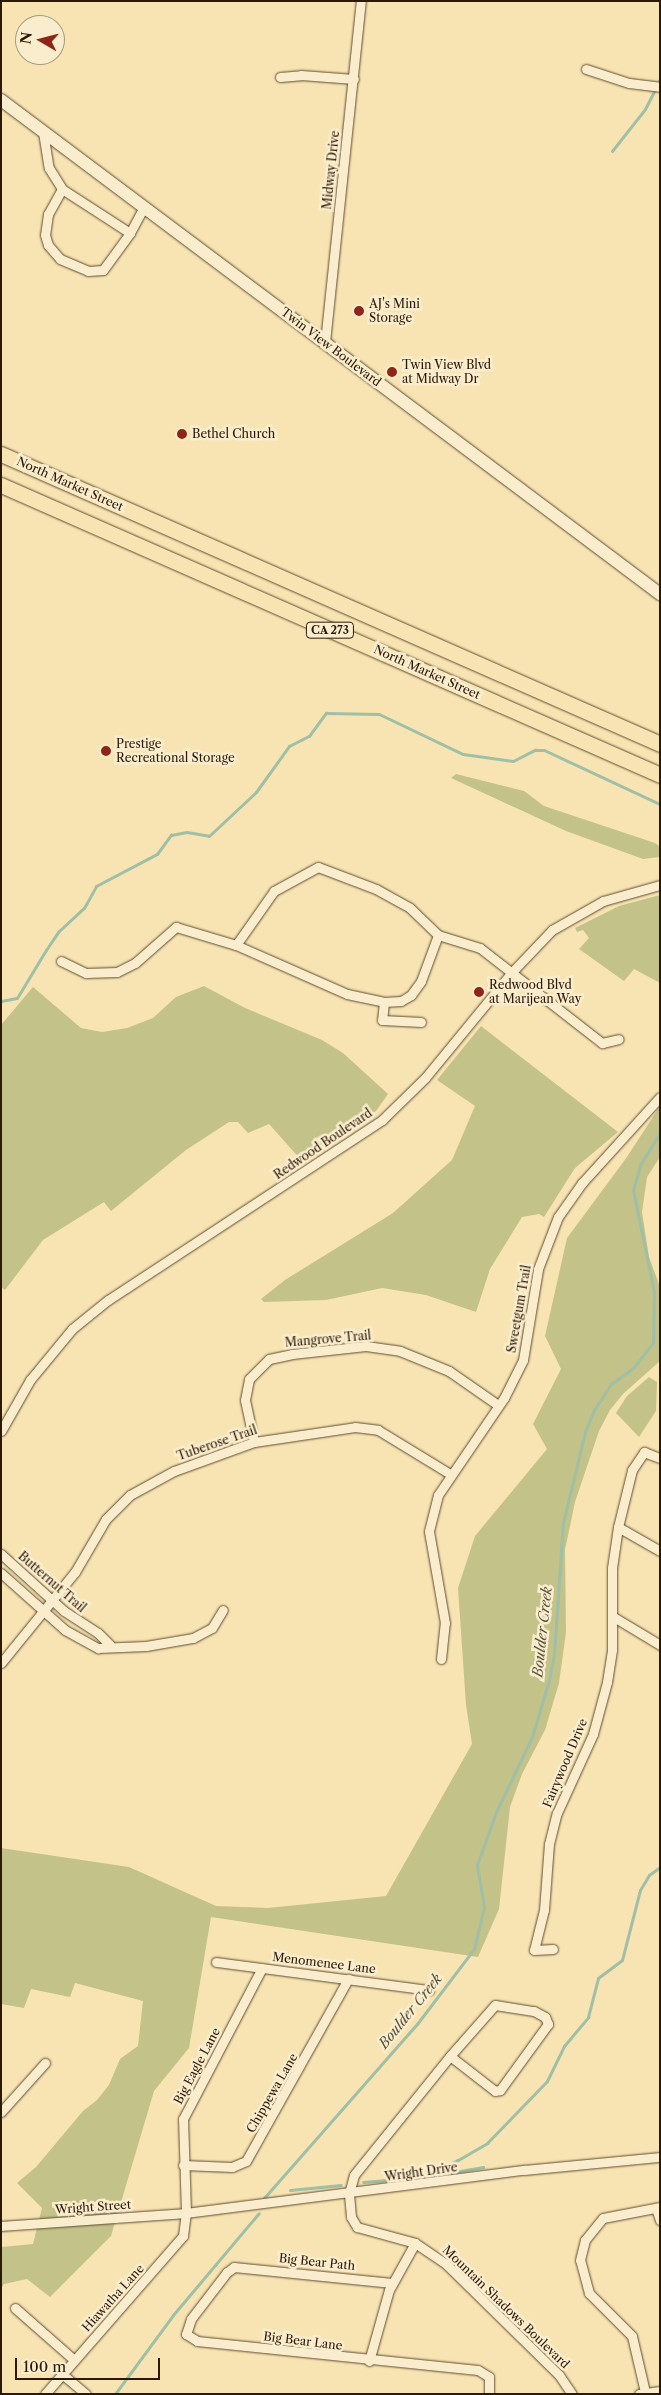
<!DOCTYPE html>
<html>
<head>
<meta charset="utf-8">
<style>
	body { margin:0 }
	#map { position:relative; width:661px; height:2395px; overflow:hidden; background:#f8e4b2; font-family:"Libre Caslon Text",serif }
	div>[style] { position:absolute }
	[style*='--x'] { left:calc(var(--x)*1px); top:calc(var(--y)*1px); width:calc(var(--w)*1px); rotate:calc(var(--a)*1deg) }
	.green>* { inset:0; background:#c3c288 }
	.stream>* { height:3px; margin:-1.5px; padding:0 1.5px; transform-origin:1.5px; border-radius:1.5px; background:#9fbfa7 }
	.roads { filter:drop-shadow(0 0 1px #5f4b31) drop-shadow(0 0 1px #5f4b31) }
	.street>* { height:9px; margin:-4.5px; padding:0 4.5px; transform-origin:4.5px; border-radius:4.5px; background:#faedcd }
	.secondary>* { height:12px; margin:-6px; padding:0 6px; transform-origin:6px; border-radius:6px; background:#faedcd }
	.primary>* { height:15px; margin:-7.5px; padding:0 7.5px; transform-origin:7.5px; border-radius:7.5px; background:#f8e4b2 }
	.dots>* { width:14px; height:14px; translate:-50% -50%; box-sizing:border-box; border:2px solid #faedcd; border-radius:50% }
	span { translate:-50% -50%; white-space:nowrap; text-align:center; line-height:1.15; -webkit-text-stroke:5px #faedcd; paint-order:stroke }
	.shield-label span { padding:1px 4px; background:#faedcd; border:1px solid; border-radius:4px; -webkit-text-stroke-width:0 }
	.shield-label { font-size:11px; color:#2c1806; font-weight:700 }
	.street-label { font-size:12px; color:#2c1806 }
	.poi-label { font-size:12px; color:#2c1806 }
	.left { translate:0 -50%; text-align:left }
	.water-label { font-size:14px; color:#54523e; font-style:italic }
	.frame { position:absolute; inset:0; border:2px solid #2c1806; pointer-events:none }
	.north { position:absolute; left:15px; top:15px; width:50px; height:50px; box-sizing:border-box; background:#faedcd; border:1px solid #a8987d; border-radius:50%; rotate:278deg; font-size:14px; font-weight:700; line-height:20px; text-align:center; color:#2c1806 }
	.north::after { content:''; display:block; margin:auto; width:18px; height:22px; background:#8f2418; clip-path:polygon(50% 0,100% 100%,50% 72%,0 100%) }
	.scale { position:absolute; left:15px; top:2358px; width:145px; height:22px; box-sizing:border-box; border:2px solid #2c1806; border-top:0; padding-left:6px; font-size:15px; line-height:18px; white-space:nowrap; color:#2c1806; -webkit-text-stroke:4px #faedcd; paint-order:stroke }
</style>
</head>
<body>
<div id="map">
	<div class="green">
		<i style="clip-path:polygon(456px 774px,524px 791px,544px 806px,655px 843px,660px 847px,660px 857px,643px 859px,566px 831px,451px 778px)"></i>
		<i style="clip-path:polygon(660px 895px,660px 983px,634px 969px,624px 981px,579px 949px,589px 938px,583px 930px,577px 932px,575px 928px,619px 906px)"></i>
		<i style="clip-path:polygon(204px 986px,245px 1008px,322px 1040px,343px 1053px,388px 1094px,376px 1111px,302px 1161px,269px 1124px,248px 1133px,238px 1122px,229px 1122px,186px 1150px,111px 1211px,104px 1202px,43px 1240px,5px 1290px,1px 1287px,1px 1025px,33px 987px,81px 1028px,102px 1032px,127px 1028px,153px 1018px,176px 997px)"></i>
		<i style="clip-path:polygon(481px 1026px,618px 1132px,575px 1168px,544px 1217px,539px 1214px,522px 1217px,490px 1269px,476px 1312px,426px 1295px,382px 1288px,326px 1300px,264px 1302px,261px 1299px,285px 1280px,393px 1213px,452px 1160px,475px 1106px,437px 1080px)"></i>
		<i style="clip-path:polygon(660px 1106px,660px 1157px,647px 1177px,642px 1212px,649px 1257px,660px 1287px,660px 1361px,623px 1394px,610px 1410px,599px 1431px,575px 1502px,565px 1550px,566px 1632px,559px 1683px,545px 1730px,522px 1774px,510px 1807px,499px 1909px,478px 1957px,211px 1917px,189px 2048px,154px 2091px,111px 2236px,50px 2297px,27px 2279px,4px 2284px,1px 2289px,1px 2247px,33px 2244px,42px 2208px,17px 2183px,36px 2167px,83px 2111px,97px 2100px,109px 2085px,120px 2059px,138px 2046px,143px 2001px,75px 1983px,70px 1997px,31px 1989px,24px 2008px,1px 2004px,1px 1848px,129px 1867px,216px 1906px,268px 1908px,386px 1896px,472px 1744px,466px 1705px,458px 1588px,475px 1536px,547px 1449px,533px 1424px,561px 1369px,545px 1336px,567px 1238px,627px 1157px)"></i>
		<i style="clip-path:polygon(649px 1377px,657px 1382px,656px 1411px,639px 1437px,616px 1413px,627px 1396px)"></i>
	</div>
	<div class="stream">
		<i style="--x:612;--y:151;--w:53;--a:-51.8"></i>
		<i style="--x:645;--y:109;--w:33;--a:-63"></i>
		<i style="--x:1;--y:1001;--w:16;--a:-11"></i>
		<i style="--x:17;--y:998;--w:56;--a:-58.9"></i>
		<i style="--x:46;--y:950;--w:23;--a:-56"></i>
		<i style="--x:59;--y:931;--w:34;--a:-43"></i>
		<i style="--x:84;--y:908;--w:25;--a:-61"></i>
		<i style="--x:96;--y:886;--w:69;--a:-27.7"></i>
		<i style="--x:157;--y:854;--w:24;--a:-54"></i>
		<i style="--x:171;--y:835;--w:16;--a:-11"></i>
		<i style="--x:187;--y:832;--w:22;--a:10"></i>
		<i style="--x:209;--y:836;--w:64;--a:-43.1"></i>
		<i style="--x:256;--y:792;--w:57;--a:-54.3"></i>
		<i style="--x:289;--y:746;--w:22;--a:-27"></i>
		<i style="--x:309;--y:736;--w:29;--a:-54"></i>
		<i style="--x:326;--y:713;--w:53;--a:1.1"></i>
		<i style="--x:379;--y:714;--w:93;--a:25.5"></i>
		<i style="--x:463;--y:754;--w:50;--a:8"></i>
		<i style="--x:513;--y:761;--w:25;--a:-27"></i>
		<i style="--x:535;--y:750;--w:9;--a:0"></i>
		<i style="--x:544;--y:750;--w:128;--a:25"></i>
		<i style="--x:425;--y:2177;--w:59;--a:-9.8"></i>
		<i style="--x:363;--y:2182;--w:61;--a:-4.7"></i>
		<i style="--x:424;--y:2177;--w:38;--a:-27"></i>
		<i style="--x:458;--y:2160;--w:34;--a:-30"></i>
		<i style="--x:487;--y:2143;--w:86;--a:-45.9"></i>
		<i style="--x:547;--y:2081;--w:39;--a:-64"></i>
		<i style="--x:564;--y:2046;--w:38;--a:-50"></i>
		<i style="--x:588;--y:2017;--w:40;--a:-75.6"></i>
		<i style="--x:598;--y:1978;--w:30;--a:-37"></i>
		<i style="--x:622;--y:1960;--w:72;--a:-75.6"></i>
		<i style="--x:640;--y:1890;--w:17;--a:-59"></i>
		<i style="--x:649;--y:1875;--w:14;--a:-36"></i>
		<i style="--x:290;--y:2190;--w:51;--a:-5.6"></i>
		<i style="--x:264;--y:2198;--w:232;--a:-48.7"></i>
		<i style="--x:417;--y:2024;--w:94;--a:-52.8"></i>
		<i style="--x:474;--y:1949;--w:43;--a:-76.6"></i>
		<i style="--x:484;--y:1907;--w:43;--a:-99.5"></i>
		<i style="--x:477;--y:1865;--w:56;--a:-70.3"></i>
		<i style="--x:496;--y:1812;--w:83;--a:-64.4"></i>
		<i style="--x:532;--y:1737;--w:59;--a:-73.4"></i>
		<i style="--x:549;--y:1680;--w:26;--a:-79"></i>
		<i style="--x:554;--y:1654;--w:131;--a:-86.1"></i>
		<i style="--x:563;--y:1523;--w:94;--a:-76.4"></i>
		<i style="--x:585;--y:1432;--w:24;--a:-68"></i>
		<i style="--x:594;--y:1410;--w:31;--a:-57"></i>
		<i style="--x:611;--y:1384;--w:29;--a:-36"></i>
		<i style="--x:634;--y:1367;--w:31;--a:-52"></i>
		<i style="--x:653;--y:1343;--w:51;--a:-88.9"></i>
		<i style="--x:654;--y:1292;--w:104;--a:-101.6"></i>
		<i style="--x:633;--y:1190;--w:26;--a:-74"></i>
		<i style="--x:640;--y:1165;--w:38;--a:-58"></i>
		<i style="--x:115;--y:2394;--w:98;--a:-53.7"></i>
		<i style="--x:173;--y:2315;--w:133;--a:-49.9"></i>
	</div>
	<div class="roads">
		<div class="street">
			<i style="--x:586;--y:69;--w:45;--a:18"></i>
			<i style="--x:629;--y:83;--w:31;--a:7"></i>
			<i style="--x:280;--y:77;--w:21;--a:-5"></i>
			<i style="--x:301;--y:75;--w:53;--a:4.3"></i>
			<i style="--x:43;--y:132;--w:36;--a:81"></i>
			<i style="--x:49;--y:168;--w:25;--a:58"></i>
			<i style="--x:62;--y:189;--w:29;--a:119"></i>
			<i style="--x:48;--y:214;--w:21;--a:98"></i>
			<i style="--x:45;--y:235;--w:10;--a:73"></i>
			<i style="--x:48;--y:245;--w:18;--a:49"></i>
			<i style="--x:60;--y:259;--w:30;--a:23"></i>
			<i style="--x:88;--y:271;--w:15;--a:-4"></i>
			<i style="--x:103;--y:270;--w:46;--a:-53.9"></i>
			<i style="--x:130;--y:233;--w:30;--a:-62"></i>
			<i style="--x:62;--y:189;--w:81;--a:32.9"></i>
			<i style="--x:325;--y:342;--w:343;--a:-84"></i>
			<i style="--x:236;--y:945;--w:121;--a:23.8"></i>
			<i style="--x:347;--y:994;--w:38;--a:12"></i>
			<i style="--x:384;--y:1002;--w:17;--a:-3"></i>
			<i style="--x:401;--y:1001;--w:12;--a:-31"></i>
			<i style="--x:411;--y:995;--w:17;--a:-54"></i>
			<i style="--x:421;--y:981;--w:49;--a:-69.7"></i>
			<i style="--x:61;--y:961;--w:28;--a:26"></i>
			<i style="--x:86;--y:973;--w:31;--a:-2"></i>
			<i style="--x:117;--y:972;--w:20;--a:-27"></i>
			<i style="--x:135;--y:963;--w:55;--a:-41.3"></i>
			<i style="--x:176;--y:927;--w:63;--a:16.7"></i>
			<i style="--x:236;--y:945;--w:66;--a:-54.9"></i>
			<i style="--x:274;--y:891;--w:50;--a:-28.6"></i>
			<i style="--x:318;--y:867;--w:62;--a:20.8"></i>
			<i style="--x:376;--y:889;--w:39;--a:29"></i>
			<i style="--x:410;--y:908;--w:39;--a:44"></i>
			<i style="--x:438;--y:935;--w:44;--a:17.2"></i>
			<i style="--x:480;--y:948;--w:155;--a:37.9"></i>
			<i style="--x:602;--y:1043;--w:17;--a:-13"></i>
			<i style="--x:384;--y:1002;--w:18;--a:96"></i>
			<i style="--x:382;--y:1020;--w:39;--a:3"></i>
			<i style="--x:1;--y:1431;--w:59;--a:-60.4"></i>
			<i style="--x:30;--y:1380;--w:66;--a:-50.5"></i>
			<i style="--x:72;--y:1329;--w:46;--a:-38.9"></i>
			<i style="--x:108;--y:1300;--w:328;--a:-33.3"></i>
			<i style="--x:382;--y:1120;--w:60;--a:-44.3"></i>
			<i style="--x:425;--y:1078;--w:137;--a:-50.6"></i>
			<i style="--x:512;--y:972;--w:58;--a:-46.4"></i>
			<i style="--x:552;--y:930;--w:59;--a:-29.6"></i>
			<i style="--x:603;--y:901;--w:59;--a:-15.7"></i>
			<i style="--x:254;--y:1442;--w:43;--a:-102.1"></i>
			<i style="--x:245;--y:1400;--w:21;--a:-79"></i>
			<i style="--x:249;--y:1379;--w:28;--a:-45"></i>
			<i style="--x:269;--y:1359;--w:24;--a:-12"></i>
			<i style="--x:292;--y:1354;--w:74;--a:-6.2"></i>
			<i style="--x:366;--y:1346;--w:34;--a:8"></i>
			<i style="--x:400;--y:1351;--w:53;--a:22.2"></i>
			<i style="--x:449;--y:1371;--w:60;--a:34.8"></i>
			<i style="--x:618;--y:1527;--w:48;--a:29.7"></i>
			<i style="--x:1;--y:1554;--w:85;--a:42.1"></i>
			<i style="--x:64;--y:1611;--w:40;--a:32.9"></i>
			<i style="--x:98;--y:1633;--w:17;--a:45"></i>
			<i style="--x:1;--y:1573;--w:86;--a:41.7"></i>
			<i style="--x:65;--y:1630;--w:38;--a:29"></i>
			<i style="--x:98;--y:1648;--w:48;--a:-2.4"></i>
			<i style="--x:146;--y:1646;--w:48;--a:-9.7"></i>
			<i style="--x:193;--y:1638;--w:21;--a:-28"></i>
			<i style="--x:212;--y:1628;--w:21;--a:-59"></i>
			<i style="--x:612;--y:1616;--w:56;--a:31.1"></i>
			<i style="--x:441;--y:1659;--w:36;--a:-84"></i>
			<i style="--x:445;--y:1623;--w:93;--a:-99.9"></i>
			<i style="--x:429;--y:1531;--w:37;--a:-76"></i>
			<i style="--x:438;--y:1495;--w:117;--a:-55.8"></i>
			<i style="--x:504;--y:1398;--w:42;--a:-63.4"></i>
			<i style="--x:523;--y:1360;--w:92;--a:-80.6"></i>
			<i style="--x:538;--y:1269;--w:56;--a:-69"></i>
			<i style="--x:558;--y:1217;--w:42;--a:-54.8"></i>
			<i style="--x:582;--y:1183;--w:116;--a:-47.8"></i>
			<i style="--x:1;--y:1663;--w:117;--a:-50.9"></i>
			<i style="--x:75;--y:1572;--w:61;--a:-59.7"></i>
			<i style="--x:106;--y:1519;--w:34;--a:-45"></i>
			<i style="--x:130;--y:1495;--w:50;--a:-28.6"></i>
			<i style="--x:174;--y:1471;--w:85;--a:-19.9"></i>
			<i style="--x:254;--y:1442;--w:102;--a:-8.4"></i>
			<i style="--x:355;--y:1427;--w:23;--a:7"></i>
			<i style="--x:378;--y:1430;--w:84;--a:31.4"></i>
			<i style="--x:553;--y:1949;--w:19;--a:177"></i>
			<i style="--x:534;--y:1950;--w:41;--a:-76"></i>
			<i style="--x:544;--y:1910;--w:66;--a:-85.7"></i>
			<i style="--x:549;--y:1844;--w:32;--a:-76"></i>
			<i style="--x:557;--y:1813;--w:87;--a:-65.5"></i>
			<i style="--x:593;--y:1734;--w:54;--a:-74.9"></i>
			<i style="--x:607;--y:1682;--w:33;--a:-81"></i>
			<i style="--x:612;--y:1649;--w:81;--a:-90"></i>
			<i style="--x:612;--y:1568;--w:41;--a:-81.7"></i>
			<i style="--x:618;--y:1527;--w:59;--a:-76.2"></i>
			<i style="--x:632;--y:1470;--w:22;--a:-56"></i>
			<i style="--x:644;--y:1452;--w:17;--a:21"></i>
			<i style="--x:216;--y:1962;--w:215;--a:7.5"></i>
			<i style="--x:495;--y:2005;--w:39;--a:9"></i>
			<i style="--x:534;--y:2011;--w:13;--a:29"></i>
			<i style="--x:545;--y:2017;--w:8;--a:67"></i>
			<i style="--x:548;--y:2024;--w:82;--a:126"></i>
			<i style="--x:500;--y:2090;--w:5;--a:169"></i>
			<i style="--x:495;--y:2091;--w:57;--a:-142.1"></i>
			<i style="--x:450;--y:2056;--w:68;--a:-48.6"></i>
			<i style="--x:450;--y:2056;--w:153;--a:128.9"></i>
			<i style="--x:354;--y:2175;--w:20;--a:105"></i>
			<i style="--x:349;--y:2194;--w:23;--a:85"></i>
			<i style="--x:351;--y:2217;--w:12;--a:59"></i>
			<i style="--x:357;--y:2227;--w:60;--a:15.4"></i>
			<i style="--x:415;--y:2243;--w:36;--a:34"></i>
			<i style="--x:445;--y:2263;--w:160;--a:44.5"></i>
			<i style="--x:559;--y:2375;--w:23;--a:56"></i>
			<i style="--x:1;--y:2112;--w:66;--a:-48.1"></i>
			<i style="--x:183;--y:2165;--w:49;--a:2.3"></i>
			<i style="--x:232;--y:2167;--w:15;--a:-23"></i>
			<i style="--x:246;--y:2161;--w:209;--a:-60.7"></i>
			<i style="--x:656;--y:2208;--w:13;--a:72"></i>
			<i style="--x:1;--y:2226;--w:185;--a:-4"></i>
			<i style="--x:186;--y:2213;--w:341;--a:-7.3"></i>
			<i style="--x:524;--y:2170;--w:137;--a:-5.5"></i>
			<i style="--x:392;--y:2283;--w:159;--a:-174.2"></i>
			<i style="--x:234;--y:2267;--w:9;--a:144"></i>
			<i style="--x:227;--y:2272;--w:59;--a:127.5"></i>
			<i style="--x:191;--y:2319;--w:16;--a:108"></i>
			<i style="--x:186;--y:2334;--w:13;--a:32"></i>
			<i style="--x:197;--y:2341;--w:282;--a:5.9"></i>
			<i style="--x:478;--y:2370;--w:13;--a:32"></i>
			<i style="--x:489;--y:2377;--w:17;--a:90"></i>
			<i style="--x:15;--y:2308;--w:79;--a:41.4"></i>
			<i style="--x:369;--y:2361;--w:74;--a:-74.3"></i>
			<i style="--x:389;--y:2290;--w:54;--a:-61"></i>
			<i style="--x:62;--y:2374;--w:31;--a:40"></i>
			<i style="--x:645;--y:2392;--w:57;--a:-103.1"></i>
			<i style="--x:632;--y:2336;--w:61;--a:-135"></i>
			<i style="--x:589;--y:2293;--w:34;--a:-105"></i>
			<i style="--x:580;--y:2260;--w:21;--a:-76"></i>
			<i style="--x:585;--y:2240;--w:28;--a:-51"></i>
			<i style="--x:603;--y:2218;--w:58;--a:-10.9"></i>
			<i style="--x:45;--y:2394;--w:210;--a:-48.9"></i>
			<i style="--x:183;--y:2236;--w:23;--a:-83"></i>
			<i style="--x:186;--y:2213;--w:94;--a:-91.8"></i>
			<i style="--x:183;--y:2119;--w:170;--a:-62.4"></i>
			<i style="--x:639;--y:2394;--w:21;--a:-8"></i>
		</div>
		<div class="secondary">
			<i style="--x:1;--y:100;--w:824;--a:36.86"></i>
		</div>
		<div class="primary">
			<i style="--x:1;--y:454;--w:720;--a:23.75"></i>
			<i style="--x:1;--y:485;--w:720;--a:23.75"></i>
		</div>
	</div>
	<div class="dots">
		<i style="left:359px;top:311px;background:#8f2418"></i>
		<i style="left:392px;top:372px;background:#8f2418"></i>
		<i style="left:182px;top:434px;background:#8f2418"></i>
		<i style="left:106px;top:751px;background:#8f2418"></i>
		<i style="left:479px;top:992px;background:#8f2418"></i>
	</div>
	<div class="shield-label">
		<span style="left:330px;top:630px">CA 273</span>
	</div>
	<div class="street-label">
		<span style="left:331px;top:170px;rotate:-84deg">Midway Drive</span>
		<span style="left:331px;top:347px;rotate:37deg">Twin View Boulevard</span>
		<span style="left:70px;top:484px;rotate:24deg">North Market Street</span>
		<span style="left:427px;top:672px;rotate:24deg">North Market Street</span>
		<span style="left:323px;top:1144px;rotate:-34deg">Redwood Boulevard</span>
		<span style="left:519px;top:1309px;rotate:-80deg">Sweetgum Trail</span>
		<span style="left:328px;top:1339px;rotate:-5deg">Mangrove Trail</span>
		<span style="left:217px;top:1443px;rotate:-19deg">Tuberose Trail</span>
		<span style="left:52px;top:1582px;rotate:41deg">Butternut Trail</span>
		<span style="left:565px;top:1763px;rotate:-67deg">Fairywood Drive</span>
		<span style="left:324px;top:1963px;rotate:7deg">Menomenee Lane</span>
		<span style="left:197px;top:2066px;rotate:-62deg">Big Eagle Lane</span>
		<span style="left:272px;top:2093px;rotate:-60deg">Chippewa Lane</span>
		<span style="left:421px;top:2172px;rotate:-8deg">Wright Drive</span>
		<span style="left:93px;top:2207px;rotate:-4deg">Wright Street</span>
		<span style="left:317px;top:2262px;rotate:6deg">Big Bear Path</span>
		<span style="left:113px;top:2298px;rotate:-48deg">Hiawatha Lane</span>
		<span style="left:506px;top:2307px;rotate:44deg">Mountain Shadows Boulevard</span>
		<span style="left:303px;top:2341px;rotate:7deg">Big Bear Lane</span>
	</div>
	<div class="poi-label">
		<span class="left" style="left:369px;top:311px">AJ's Mini<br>Storage</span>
		<span class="left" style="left:402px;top:372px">Twin View Blvd<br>at Midway Dr</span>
		<span class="left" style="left:192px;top:434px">Bethel Church</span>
		<span class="left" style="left:116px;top:751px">Prestige<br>Recreational Storage</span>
		<span class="left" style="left:489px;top:992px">Redwood Blvd<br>at Marijean Way</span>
	</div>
	<div class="water-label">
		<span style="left:542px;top:1632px;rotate:-84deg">Boulder Creek</span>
		<span style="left:410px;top:2011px;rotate:-51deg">Boulder Creek</span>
	</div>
	<div class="frame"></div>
	<div class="north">N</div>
	<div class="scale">100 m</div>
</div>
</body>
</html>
